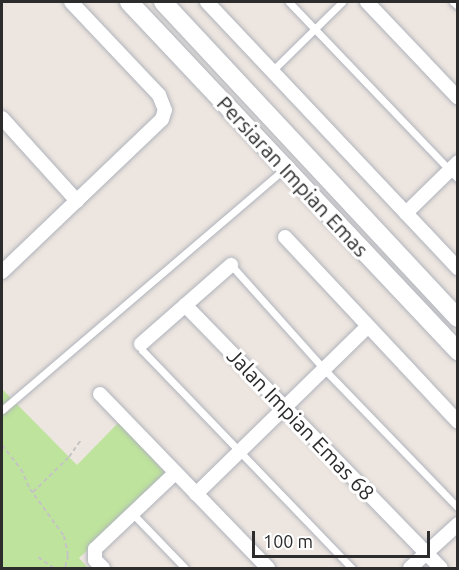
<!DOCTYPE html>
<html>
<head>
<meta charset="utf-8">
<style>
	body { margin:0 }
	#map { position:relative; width:459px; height:570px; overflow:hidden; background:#ede5df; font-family:Ubuntu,sans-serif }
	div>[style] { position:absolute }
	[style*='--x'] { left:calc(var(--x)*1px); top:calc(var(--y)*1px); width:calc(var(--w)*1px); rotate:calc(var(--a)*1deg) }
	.green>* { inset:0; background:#bee39c }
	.path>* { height:2px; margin-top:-1px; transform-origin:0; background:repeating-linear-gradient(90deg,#c4c4c4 0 4.5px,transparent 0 7.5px) }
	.roads { filter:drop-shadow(0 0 2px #afb3bc) drop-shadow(0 0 2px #afb3bc) }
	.service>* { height:7px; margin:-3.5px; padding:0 3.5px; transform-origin:3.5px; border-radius:3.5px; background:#fff }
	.minor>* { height:14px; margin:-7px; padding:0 7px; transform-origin:7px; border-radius:7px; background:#fff }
	.secondary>* { height:18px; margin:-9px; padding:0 9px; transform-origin:9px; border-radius:9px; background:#fff }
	span { translate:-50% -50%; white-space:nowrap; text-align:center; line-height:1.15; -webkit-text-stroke:6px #fff; paint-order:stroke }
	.street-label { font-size:21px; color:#2c2c2c }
	.frame { position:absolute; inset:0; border:3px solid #2c2c2c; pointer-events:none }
	.scale { position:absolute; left:252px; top:531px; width:178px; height:27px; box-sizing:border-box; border:3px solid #2c2c2c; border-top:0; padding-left:8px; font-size:18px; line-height:21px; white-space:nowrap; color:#2c2c2c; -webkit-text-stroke:4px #fff; paint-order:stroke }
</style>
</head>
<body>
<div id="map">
	<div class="green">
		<i style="clip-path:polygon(2px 389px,77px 465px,119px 422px,168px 476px,79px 558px,88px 568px,2px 568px)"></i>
	</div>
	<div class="path">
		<i style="--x:2;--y:445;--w:31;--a:52"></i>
		<i style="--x:21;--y:469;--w:22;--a:66"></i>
		<i style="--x:30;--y:489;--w:58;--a:54.1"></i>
		<i style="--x:64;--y:536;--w:19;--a:78"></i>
		<i style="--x:68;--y:555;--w:13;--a:103"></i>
		<i style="--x:33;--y:492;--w:50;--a:-44.2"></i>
		<i style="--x:69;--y:457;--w:21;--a:-55"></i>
		<i style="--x:38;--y:557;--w:19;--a:35"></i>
	</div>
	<div class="roads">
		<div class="service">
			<i style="--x:289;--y:2;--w:245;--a:46.3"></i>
			<i style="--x:453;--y:2;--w:6;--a:39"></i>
			<i style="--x:273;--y:70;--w:97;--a:-44.6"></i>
			<i style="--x:231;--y:265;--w:140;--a:48.2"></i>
			<i style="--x:324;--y:369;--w:193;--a:46"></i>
			<i style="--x:141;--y:344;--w:6;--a:81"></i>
			<i style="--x:142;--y:350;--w:303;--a:46.1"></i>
			<i style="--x:2;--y:410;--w:372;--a:-40.5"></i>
			<i style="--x:132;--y:513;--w:76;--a:46.1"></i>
		</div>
		<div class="minor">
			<i style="--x:207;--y:2;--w:366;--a:46.7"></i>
			<i style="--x:367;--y:2;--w:132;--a:46.5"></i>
			<i style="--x:2;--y:118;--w:112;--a:47.9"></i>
			<i style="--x:406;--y:213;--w:73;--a:-44.4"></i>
			<i style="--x:285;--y:237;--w:253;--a:46.9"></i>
			<i style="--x:2;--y:272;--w:221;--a:-43.7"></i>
			<i style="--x:162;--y:119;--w:9;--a:-72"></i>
			<i style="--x:165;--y:110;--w:16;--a:-112"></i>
			<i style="--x:159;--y:95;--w:128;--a:-133.4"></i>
			<i style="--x:185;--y:305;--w:367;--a:45.8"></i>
			<i style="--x:141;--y:344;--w:120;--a:-41.3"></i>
			<i style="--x:100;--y:394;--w:242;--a:46"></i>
			<i style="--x:196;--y:494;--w:240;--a:-44.3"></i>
			<i style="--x:103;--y:568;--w:11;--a:-135"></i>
			<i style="--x:95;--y:560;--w:11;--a:-90"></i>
			<i style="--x:95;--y:549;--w:109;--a:-43.5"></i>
			<i style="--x:410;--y:568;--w:65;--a:-42.5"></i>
		</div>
		<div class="secondary">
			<i style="--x:129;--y:2;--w:480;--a:46.7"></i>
			<i style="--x:163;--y:2;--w:432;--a:47"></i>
		</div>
	</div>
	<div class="street-label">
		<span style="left:293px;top:176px;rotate:47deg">Persiaran Impian Emas</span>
		<span style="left:301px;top:424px;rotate:46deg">Jalan Impian Emas 68</span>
	</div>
	<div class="frame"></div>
	<div class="scale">100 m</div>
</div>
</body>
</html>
